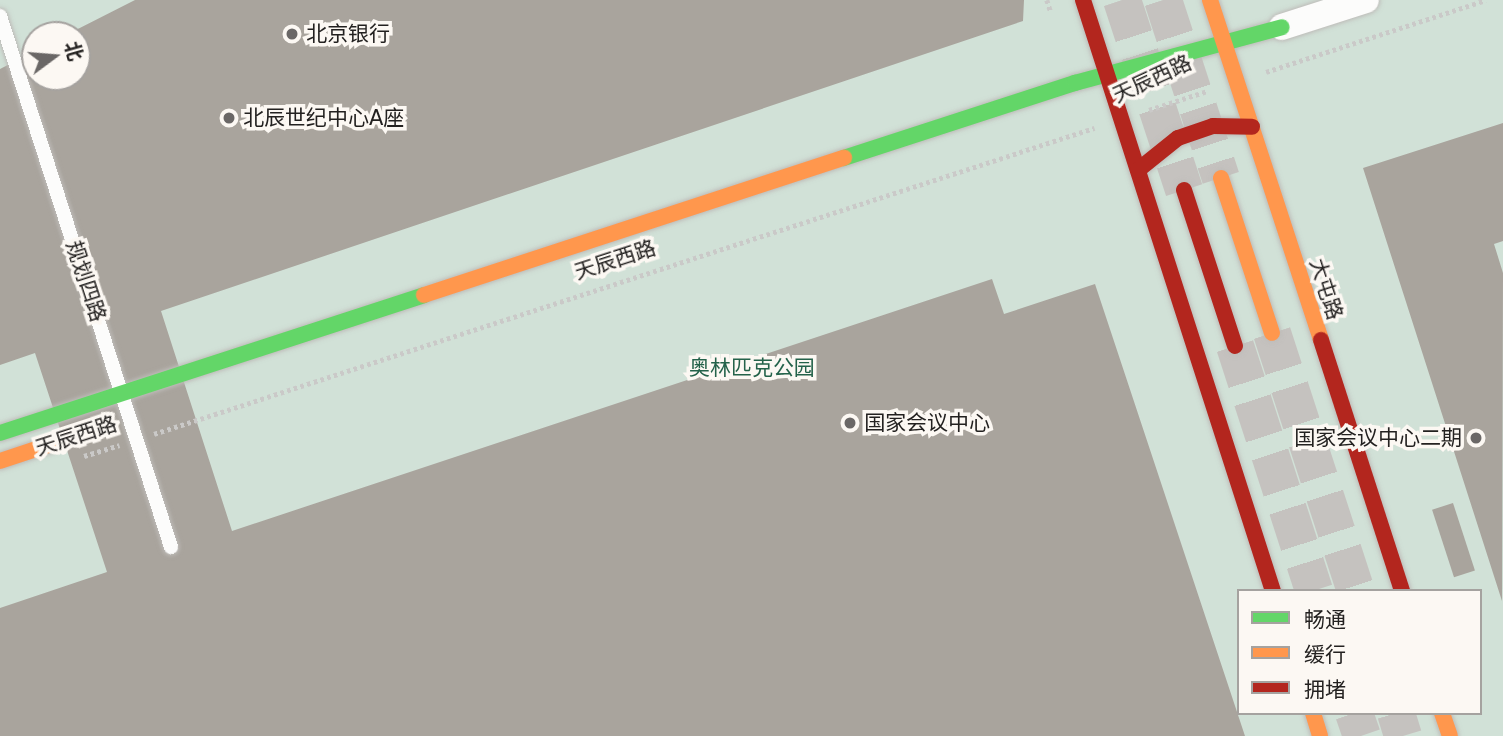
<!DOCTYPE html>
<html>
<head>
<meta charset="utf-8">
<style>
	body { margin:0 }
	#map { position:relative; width:1503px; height:736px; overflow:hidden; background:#edeae7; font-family:"DejaVu Sans","Noto Sans SC",sans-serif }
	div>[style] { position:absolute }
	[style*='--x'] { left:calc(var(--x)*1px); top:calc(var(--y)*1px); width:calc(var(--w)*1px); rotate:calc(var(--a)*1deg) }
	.green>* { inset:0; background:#d1e1d7 }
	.building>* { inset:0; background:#a9a49d; transform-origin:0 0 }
	.secondary-tunnel>* { height:38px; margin-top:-19px; transform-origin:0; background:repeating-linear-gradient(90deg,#c5c2bf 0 38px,transparent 0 57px) }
	.path>* { height:4.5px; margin-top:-2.25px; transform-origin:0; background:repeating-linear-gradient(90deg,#cac9c8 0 3.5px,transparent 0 7px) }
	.roads { filter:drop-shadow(0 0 2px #bebcb9) drop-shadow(0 0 2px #bebcb9) }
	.lane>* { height:14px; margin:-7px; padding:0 7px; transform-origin:7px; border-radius:7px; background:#fcfcfb }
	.street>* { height:26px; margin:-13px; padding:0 13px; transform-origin:13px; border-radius:13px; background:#fcfcfb }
	.fast>* { height:16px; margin:-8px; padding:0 8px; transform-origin:8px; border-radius:8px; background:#63d668 }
	.slow>* { height:16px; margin:-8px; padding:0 8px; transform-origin:8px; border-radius:8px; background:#ff974d }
	.jam>* { height:16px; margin:-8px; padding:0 8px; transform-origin:8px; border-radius:8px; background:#b3261e }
	.dots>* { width:19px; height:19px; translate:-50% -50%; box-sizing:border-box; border:4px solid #fcf8f3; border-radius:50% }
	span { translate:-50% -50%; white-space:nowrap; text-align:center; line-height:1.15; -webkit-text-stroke:7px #fcf8f3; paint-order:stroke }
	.poi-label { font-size:21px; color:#232120 }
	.left { translate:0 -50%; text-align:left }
	.right { translate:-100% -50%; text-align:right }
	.street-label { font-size:21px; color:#232120 }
	.park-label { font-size:21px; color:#24624a }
	.legend { position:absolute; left:1237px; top:589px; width:245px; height:126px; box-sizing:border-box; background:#fcf8f3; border:2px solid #a5a29f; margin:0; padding:9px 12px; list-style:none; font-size:21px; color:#232120 }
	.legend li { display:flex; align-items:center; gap:14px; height:35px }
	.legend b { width:35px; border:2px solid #a5a29f }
	.north { position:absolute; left:21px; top:21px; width:70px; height:70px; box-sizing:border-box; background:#fcf8f3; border:2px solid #a5a29f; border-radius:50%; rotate:74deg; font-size:19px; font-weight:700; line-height:28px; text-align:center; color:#232120 }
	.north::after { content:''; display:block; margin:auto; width:24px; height:32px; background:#6a6766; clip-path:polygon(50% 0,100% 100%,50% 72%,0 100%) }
</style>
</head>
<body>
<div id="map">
	<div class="green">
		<i style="clip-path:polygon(evenodd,0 0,1503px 0,1503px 736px,0 736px,0 0,35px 35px,77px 35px,77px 77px,35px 77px,35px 35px,0 0,1239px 591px,1480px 591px,1480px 713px,1239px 713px,1239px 591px)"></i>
	</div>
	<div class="building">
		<i style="clip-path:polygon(135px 0,1024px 0,1023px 21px,161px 311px,232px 531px,992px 279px,1004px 314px,1095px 284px,1245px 736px,0 736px,0 608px,107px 572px,35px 353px,0 365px,0 69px,35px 51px,35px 77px,77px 77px,77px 35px,66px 35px)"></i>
		<i style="clip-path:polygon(1503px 123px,1503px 241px,1494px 244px,1503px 273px,1502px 601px,1363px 168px)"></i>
		<i style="left:1453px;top:503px;width:71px;height:22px;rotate:72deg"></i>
	</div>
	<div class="secondary-tunnel">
		<i style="--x:1122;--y:0;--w:200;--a:71.9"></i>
		<i style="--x:1163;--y:0;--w:187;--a:72"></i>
		<i style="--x:1272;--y:333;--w:271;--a:72"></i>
		<i style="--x:1235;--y:346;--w:257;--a:72.1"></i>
		<i style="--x:1354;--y:713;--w:24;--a:71"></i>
		<i style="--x:1396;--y:713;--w:24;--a:73"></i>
	</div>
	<div class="path">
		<i style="--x:1047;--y:0;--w:13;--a:72"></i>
		<i style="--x:1266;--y:72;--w:231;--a:-18.1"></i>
		<i style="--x:1149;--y:110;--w:61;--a:-18.1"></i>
		<i style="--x:154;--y:434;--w:989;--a:-18.03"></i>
		<i style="--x:84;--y:456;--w:37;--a:-17"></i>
	</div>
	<div class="roads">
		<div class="lane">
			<i style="--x:0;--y:16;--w:558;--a:72.15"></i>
		</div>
		<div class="street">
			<i style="--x:1282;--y:27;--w:88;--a:-17.8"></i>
		</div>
		<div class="fast">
			<i style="--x:844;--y:158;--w:243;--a:-18"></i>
			<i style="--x:1075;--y:83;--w:214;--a:-15.1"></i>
			<i style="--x:0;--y:433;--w:446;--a:-18"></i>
		</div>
		<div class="slow">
			<i style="--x:1210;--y:0;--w:358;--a:71.9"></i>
			<i style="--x:1221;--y:178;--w:163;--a:71.8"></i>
			<i style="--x:424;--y:295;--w:442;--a:-18.1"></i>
			<i style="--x:0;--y:461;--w:60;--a:-18.4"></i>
			<i style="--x:1313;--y:713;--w:24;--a:73"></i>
			<i style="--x:1442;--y:713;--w:24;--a:71"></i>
		</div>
		<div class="jam">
			<i style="--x:1083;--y:0;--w:621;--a:72.18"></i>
			<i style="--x:1138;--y:170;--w:51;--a:-38.7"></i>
			<i style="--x:1178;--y:138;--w:37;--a:-19"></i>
			<i style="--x:1213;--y:126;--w:39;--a:1"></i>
			<i style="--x:1184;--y:190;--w:164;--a:71.9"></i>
			<i style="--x:1321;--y:340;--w:264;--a:72.1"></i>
		</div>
	</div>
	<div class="dots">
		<i style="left:292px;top:34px;background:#6a6766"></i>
		<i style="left:229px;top:118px;background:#6a6766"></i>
		<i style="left:850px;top:423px;background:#6a6766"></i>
		<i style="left:1476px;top:438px;background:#6a6766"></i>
	</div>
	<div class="poi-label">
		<span class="left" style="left:306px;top:34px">北京银行</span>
		<span class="left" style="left:243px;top:118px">北辰世纪中心A座</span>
		<span class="left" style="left:864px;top:423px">国家会议中心</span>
		<span class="right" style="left:1462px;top:438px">国家会议中心二期</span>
	</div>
	<div class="street-label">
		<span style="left:1152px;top:79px;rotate:-25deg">天辰西路</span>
		<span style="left:615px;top:260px;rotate:-18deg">天辰西路</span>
		<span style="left:86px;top:281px;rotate:72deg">规划四路</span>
		<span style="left:1326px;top:289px;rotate:72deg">大屯路</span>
		<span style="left:76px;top:436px;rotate:-18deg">天辰西路</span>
	</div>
	<div class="park-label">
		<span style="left:752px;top:368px">奥林匹克公园</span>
	</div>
	<ul class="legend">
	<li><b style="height:9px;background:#63d668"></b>畅通</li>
	<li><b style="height:9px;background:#ff974d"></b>缓行</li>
	<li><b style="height:9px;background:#b3261e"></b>拥堵</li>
	</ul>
	<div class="north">北</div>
</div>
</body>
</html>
